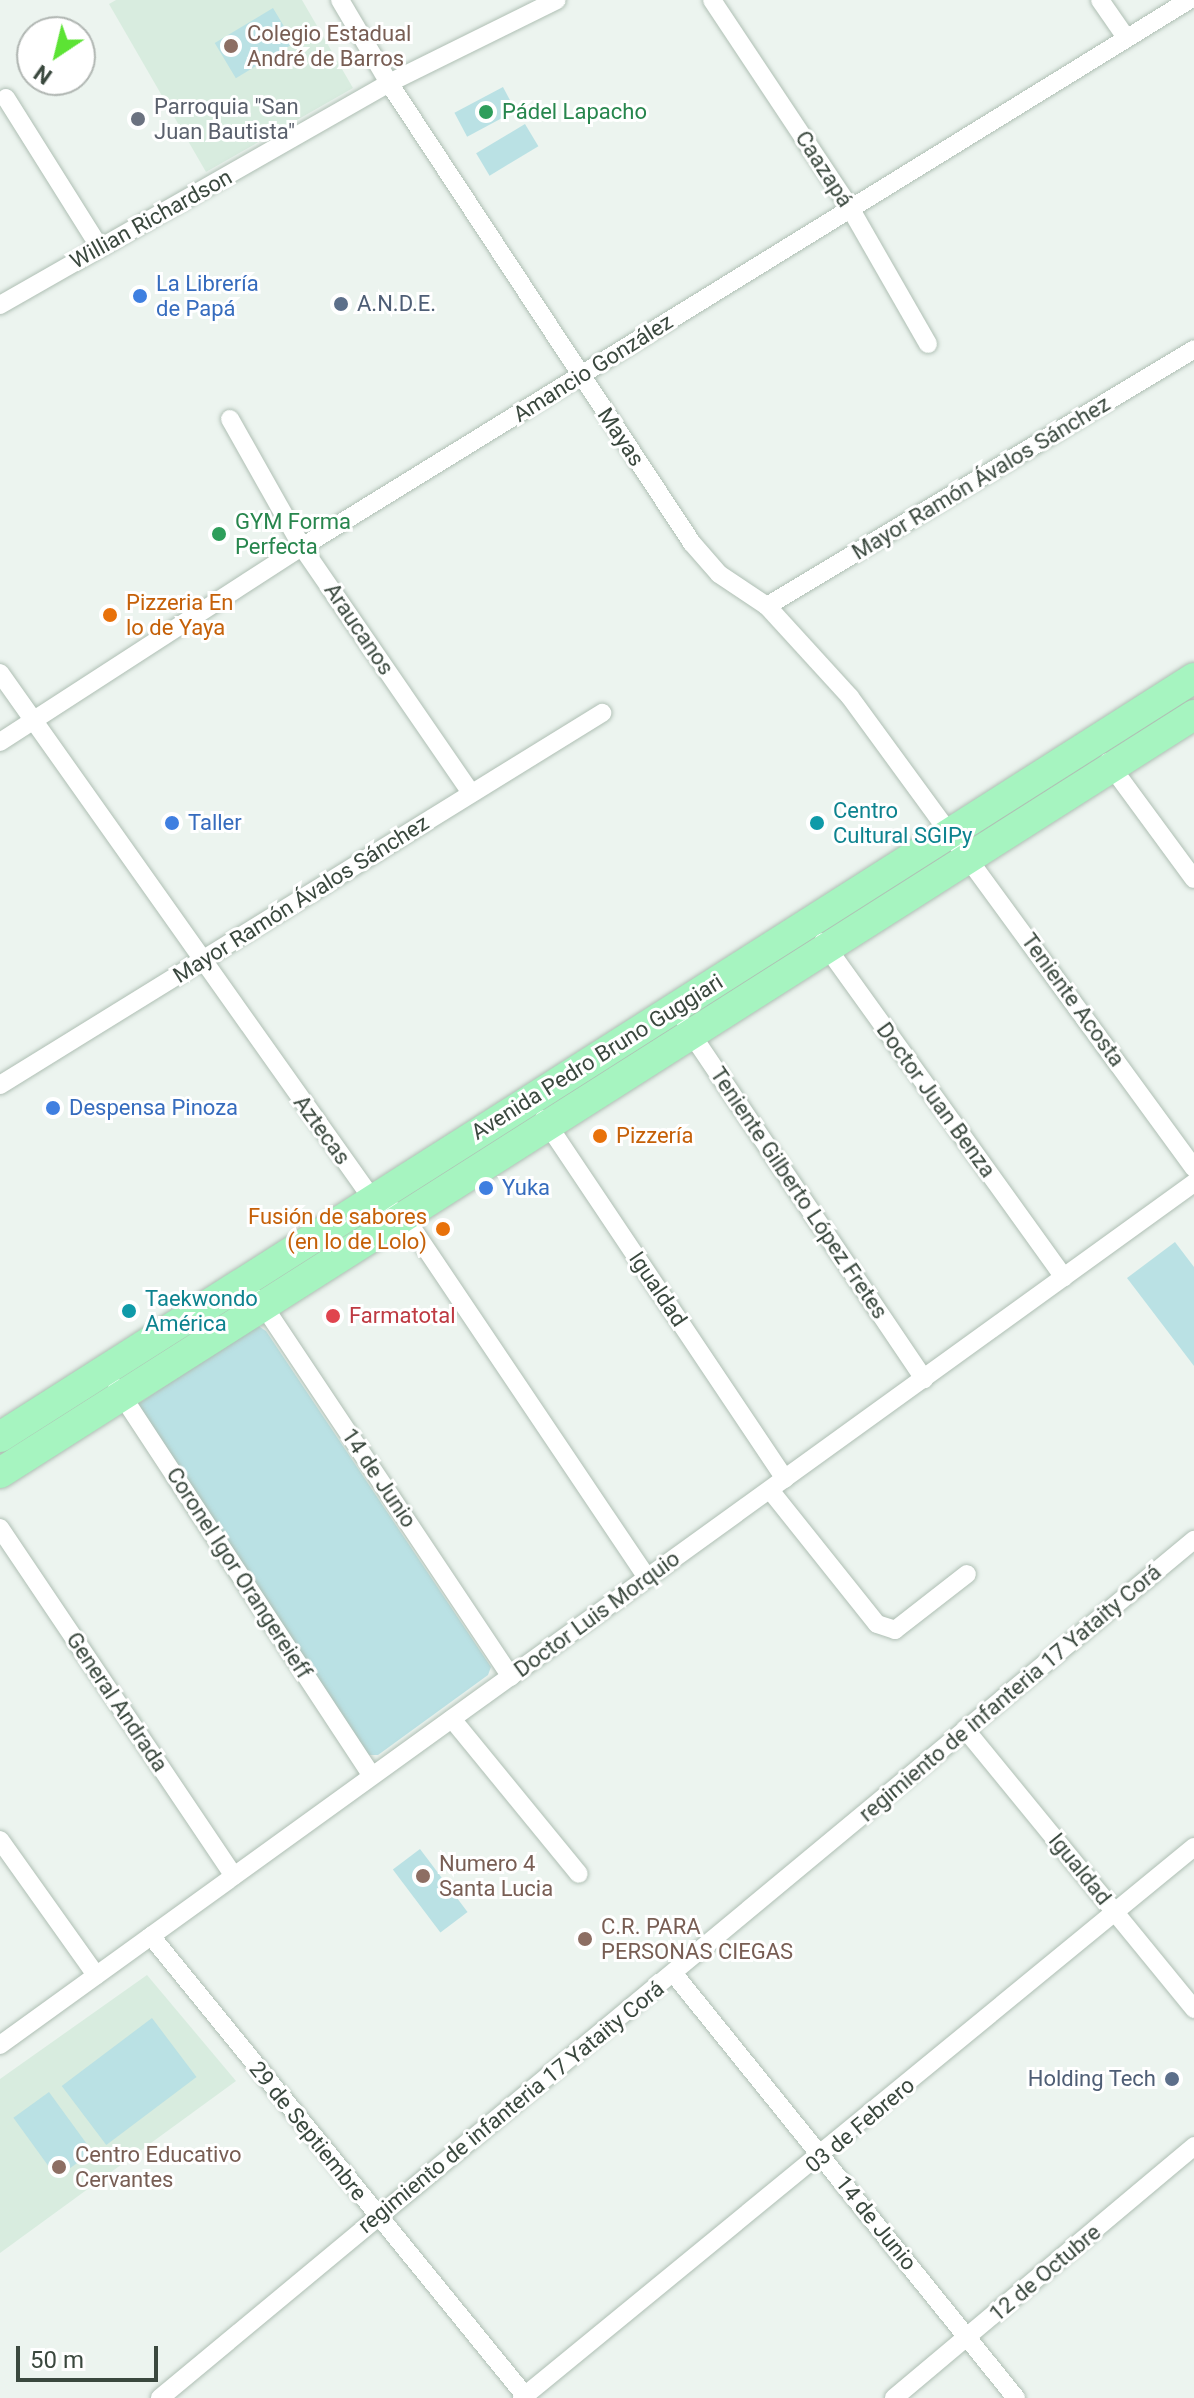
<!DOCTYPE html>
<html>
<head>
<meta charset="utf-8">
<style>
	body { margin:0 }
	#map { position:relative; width:1194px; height:2398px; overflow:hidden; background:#ecf4ef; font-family:Roboto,sans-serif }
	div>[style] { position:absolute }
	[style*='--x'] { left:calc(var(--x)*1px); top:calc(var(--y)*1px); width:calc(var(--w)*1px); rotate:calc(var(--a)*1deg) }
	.education>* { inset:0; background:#d8ecdf }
	.green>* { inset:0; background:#bae1e4; transform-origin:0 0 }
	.roads { filter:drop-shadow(0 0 2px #afbfb4) drop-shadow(0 0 2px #afbfb4) }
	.minor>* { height:18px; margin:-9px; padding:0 9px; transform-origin:9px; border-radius:9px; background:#fff }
	.primary>* { height:30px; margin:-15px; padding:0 15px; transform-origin:15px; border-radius:15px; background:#a6f4c0 }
	.dots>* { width:22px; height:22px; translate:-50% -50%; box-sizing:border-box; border:4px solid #fff; border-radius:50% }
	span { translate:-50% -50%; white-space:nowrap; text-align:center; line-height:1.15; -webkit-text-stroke:6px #fff; paint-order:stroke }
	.education-label { font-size:22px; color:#785e54 }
	.left { translate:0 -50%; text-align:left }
	.worship-label { font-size:22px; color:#5b616d }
	.leisure-label { font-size:22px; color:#27864d }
	.street-label { font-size:22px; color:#3a483e }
	.shop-label { font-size:22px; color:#366cbe }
	.service-label { font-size:22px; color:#4e5e75 }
	.right { translate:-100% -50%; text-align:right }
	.food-label { font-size:22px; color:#c56008 }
	.culture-label { font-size:22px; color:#0d838f }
	.health-label { font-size:22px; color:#be3a42 }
	.north { position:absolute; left:16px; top:16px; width:80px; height:80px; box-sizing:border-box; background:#fff; border:2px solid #b0b6b2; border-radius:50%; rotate:215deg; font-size:22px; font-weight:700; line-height:32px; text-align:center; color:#3a483e }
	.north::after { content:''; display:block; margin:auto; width:28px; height:36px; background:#5ce334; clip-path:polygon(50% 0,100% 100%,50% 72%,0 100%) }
	.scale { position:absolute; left:16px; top:2346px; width:142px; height:36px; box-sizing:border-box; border:4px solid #3a483e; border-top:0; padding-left:10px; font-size:24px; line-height:28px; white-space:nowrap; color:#3a483e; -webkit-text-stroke:6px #fff; paint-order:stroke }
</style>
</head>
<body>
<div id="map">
	<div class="education">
		<i style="clip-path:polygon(116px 0,302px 0,353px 88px,206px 172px,109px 4px)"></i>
		<i style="clip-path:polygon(147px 1975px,236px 2081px,0 2253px,0 2079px)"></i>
	</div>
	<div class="green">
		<i style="left:273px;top:8px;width:41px;height:68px;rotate:59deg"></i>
		<i style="left:503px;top:87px;width:27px;height:55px;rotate:62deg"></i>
		<i style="left:525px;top:124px;width:26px;height:57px;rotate:59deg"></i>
		<i style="clip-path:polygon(1175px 1242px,1194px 1267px,1194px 1366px,1127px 1278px)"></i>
		<i style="clip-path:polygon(257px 1325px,266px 1331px,491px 1667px,488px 1675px,378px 1755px,368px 1755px,138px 1404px)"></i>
		<i style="left:420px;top:1849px;width:79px;height:34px;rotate:53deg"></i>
		<i style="left:152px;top:2018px;width:74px;height:113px;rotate:53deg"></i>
		<i style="left:49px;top:2092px;width:74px;height:44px;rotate:54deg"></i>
	</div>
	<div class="roads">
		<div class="minor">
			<i style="--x:340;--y:0;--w:96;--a:59.4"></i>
			<i style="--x:389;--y:83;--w:551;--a:56.63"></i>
			<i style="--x:692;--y:543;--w:41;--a:48.9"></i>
			<i style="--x:719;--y:574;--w:58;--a:33.7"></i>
			<i style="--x:767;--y:606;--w:123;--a:47.6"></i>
			<i style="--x:850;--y:697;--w:583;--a:53.86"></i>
			<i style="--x:712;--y:0;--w:247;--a:56.4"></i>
			<i style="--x:849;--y:206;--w:159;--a:60.2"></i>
			<i style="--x:1100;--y:0;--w:44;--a:55.2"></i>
			<i style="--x:6;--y:98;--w:177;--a:57.9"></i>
			<i style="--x:0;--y:305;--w:448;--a:-29.7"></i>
			<i style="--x:389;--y:83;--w:187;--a:-26.3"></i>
			<i style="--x:230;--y:419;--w:147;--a:60.6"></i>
			<i style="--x:302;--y:547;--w:298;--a:55.5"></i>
			<i style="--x:767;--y:606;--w:498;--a:-31"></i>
			<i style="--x:0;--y:673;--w:646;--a:54.71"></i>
			<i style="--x:373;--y:1200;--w:35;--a:27"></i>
			<i style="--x:404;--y:1216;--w:436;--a:56.1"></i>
			<i style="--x:0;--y:742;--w:359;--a:-32.9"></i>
			<i style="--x:302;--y:547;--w:1042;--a:-31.66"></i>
			<i style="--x:1108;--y:762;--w:145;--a:53.7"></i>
			<i style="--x:823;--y:942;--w:413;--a:54.3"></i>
			<i style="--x:686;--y:1026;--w:426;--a:56"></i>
			<i style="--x:0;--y:1085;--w:708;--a:-31.71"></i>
			<i style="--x:544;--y:1119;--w:433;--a:56.2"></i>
			<i style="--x:259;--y:1299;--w:454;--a:56.3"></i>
			<i style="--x:117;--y:1388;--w:464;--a:56.7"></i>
			<i style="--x:770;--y:1490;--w:171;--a:51.4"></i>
			<i style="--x:877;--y:1624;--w:19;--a:18"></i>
			<i style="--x:895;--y:1630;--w:91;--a:-37.9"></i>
			<i style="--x:0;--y:1528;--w:419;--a:56.1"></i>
			<i style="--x:452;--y:1719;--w:200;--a:50.7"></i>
			<i style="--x:965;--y:1729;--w:362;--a:50.7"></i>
			<i style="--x:0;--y:1840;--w:166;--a:54.6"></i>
			<i style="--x:151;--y:1936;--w:596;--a:50.86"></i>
			<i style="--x:674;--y:1974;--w:545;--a:51.11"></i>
			<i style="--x:0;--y:2045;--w:1473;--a:-35.83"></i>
			<i style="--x:160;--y:2398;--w:1344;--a:-39.69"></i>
			<i style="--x:522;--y:2398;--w:869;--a:-39.35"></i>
			<i style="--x:894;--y:2398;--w:392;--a:-40"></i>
		</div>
		<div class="primary">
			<i style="--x:0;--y:1437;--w:1415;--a:-32.44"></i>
			<i style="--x:0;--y:1473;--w:1414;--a:-32.41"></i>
		</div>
	</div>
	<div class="dots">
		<i style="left:231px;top:46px;background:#8d6e63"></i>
		<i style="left:486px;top:112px;background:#2e9e5b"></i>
		<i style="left:138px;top:119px;background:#6b7280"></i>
		<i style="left:140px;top:296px;background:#3f7fe0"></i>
		<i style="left:341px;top:304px;background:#5c6f8a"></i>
		<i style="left:219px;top:534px;background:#2e9e5b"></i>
		<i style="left:110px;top:615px;background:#e8710a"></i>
		<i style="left:172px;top:823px;background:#3f7fe0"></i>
		<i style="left:817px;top:823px;background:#0f9aa8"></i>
		<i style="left:53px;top:1108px;background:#3f7fe0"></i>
		<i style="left:600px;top:1136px;background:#e8710a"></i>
		<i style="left:486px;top:1188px;background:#3f7fe0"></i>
		<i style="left:443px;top:1229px;background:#e8710a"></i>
		<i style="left:129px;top:1311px;background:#0f9aa8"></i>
		<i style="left:333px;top:1316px;background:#e0444e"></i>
		<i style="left:423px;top:1876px;background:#8d6e63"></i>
		<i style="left:585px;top:1939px;background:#8d6e63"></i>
		<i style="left:1172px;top:2079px;background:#5c6f8a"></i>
		<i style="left:59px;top:2167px;background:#8d6e63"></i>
	</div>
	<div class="education-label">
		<span class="left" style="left:247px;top:46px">Colegio Estadual<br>André de Barros</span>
		<span class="left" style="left:439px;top:1876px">Numero 4<br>Santa Lucia</span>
		<span class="left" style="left:601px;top:1939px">C.R. PARA<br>PERSONAS CIEGAS</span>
		<span class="left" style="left:75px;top:2167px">Centro Educativo<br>Cervantes</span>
	</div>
	<div class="worship-label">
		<span class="left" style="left:154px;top:119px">Parroquia "San<br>Juan Bautista"</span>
	</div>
	<div class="leisure-label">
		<span class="left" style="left:502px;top:112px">Pádel Lapacho</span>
		<span class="left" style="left:235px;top:534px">GYM Forma<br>Perfecta</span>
	</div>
	<div class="street-label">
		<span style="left:824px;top:169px;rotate:57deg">Caazapá</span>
		<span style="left:151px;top:219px;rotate:-29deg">Willian Richardson</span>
		<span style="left:593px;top:368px;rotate:-32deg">Amancio González</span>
		<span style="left:621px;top:437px;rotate:56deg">Mayas</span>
		<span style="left:981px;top:478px;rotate:-31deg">Mayor Ramón Ávalos Sánchez</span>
		<span style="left:359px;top:629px;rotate:56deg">Araucanos</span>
		<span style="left:301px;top:899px;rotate:-32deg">Mayor Ramón Ávalos Sánchez</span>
		<span style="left:1073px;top:1000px;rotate:54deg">Teniente Acosta</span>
		<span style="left:597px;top:1057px;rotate:-32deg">Avenida Pedro Bruno Guggiari</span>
		<span style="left:936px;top:1100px;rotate:54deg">Doctor Juan Benza</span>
		<span style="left:322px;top:1130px;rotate:54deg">Aztecas</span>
		<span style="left:799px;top:1193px;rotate:56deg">Teniente Gilberto López Fretes</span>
		<span style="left:658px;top:1289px;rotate:56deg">Igualdad</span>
		<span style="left:379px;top:1478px;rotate:56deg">14 de Junio</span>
		<span style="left:239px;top:1573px;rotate:57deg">Coronel Igor Orangereieff</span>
		<span style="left:597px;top:1614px;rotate:-36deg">Doctor Luis Morquio</span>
		<span style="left:1010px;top:1693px;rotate:-40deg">regimiento de infanteria 17 Yataity Corá</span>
		<span style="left:117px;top:1702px;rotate:56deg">General Andrada</span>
		<span style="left:1080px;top:1869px;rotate:51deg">Igualdad</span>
		<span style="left:511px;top:2107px;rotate:-39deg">regimiento de infanteria 17 Yataity Corá</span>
		<span style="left:860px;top:2125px;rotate:-40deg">03 de Febrero</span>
		<span style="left:308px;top:2131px;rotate:51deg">29 de Septiembre</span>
		<span style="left:876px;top:2223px;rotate:51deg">14 de Junio</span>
		<span style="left:1045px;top:2273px;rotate:-40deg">12 de Octubre</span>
	</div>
	<div class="shop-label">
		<span class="left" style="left:156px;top:296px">La Librería<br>de Papá</span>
		<span class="left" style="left:188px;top:823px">Taller</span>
		<span class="left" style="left:69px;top:1108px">Despensa Pinoza</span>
		<span class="left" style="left:502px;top:1188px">Yuka</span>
	</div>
	<div class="service-label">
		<span class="left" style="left:357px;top:304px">A.N.D.E.</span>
		<span class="right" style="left:1156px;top:2079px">Holding Tech</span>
	</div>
	<div class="food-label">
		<span class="left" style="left:126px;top:615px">Pizzeria En<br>lo de Yaya</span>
		<span class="left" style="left:616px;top:1136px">Pizzería</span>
		<span class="right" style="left:427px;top:1229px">Fusión de sabores<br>(en lo de Lolo)</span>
	</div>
	<div class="culture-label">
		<span class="left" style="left:833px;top:823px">Centro<br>Cultural SGIPy</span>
		<span class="left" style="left:145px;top:1311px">Taekwondo<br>América</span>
	</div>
	<div class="health-label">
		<span class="left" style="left:349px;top:1316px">Farmatotal</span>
	</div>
	<div class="north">N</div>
	<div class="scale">50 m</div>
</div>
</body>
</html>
